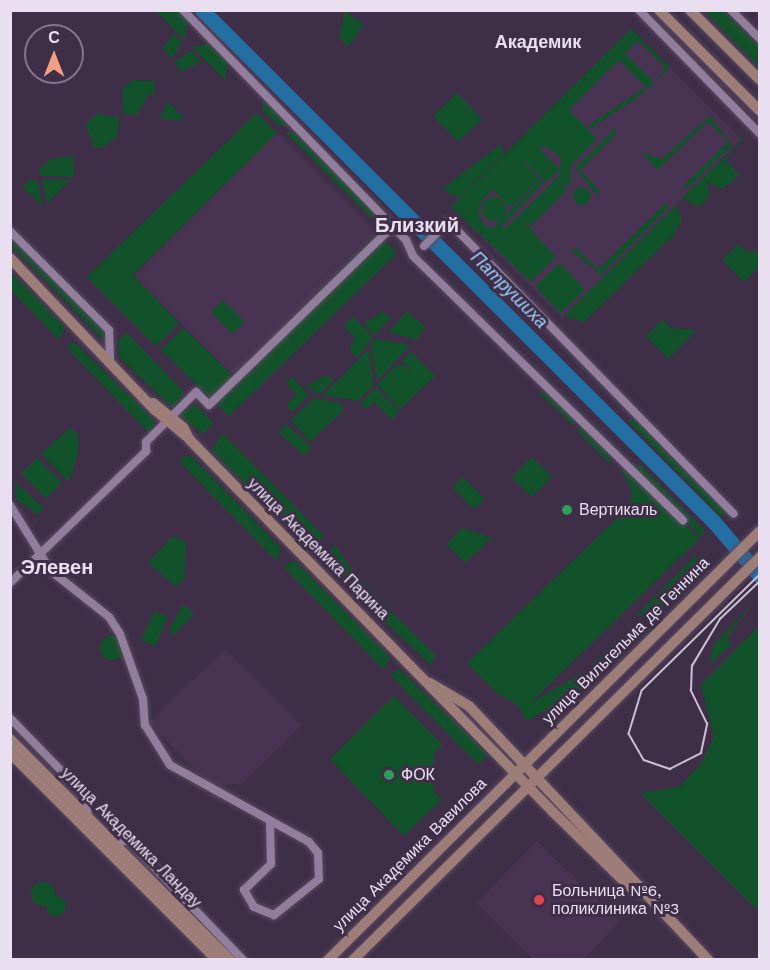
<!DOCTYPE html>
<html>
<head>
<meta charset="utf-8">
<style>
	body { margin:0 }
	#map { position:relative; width:770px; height:970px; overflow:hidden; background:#3f2e48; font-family:"Work Sans",sans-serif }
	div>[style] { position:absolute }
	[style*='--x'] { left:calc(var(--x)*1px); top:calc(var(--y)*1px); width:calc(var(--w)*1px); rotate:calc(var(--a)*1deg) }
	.built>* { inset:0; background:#493353; transform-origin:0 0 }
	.green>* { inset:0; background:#12522a; transform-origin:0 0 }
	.round { border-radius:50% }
	.river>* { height:15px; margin:-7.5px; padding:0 7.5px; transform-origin:7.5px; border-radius:7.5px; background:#236fa4 }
	.roads { filter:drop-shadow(0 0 2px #594a60) drop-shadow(0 0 2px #594a60) }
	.street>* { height:8px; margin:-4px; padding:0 4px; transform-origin:4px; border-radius:4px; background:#927e9c }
	.secondary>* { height:10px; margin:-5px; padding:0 5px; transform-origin:5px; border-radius:5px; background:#9d7d78 }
	.tram>* { height:1.5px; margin:-0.75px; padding:0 0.75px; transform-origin:0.75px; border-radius:0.75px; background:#cbbfd1 }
	.dots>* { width:16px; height:16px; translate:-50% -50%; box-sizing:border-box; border:3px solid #3f2e48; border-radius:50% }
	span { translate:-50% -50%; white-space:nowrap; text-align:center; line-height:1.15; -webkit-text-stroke:6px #3f2e48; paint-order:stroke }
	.poi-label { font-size:16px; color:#eadff0 }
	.left { translate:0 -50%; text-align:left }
	.street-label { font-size:16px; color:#eadff0 }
	.neighbourhood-label { font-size:18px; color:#eadff0; font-weight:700 }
	.water-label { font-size:18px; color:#9bd1fd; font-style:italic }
	.quarter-label { font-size:20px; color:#eadff0; font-weight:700 }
	.frame { position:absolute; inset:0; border:12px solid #eadff0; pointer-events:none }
	.north { position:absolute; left:24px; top:24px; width:60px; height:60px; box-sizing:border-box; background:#3f2e48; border:2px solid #83758b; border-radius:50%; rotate:0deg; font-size:16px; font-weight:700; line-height:24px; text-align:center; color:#eadff0 }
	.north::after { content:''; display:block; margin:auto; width:21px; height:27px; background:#f39f83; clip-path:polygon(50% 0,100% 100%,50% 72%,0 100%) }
</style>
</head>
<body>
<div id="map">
	<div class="built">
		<i style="left:631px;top:29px;width:156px;height:253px;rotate:45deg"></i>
		<i style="left:277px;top:133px;width:141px;height:202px;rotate:45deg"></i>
		<i style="clip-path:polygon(225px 649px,301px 726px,241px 784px,209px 784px,149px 723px)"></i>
		<i style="clip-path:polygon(537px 841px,620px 922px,584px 959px,533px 959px,477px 903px)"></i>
	</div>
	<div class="green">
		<i style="clip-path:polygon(156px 11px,179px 11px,187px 19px,185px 40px)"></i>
		<i style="clip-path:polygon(345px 11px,364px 25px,348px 47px,339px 38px)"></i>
		<i style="clip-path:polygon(704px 11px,724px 11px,759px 46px,759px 67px)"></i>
		<i style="clip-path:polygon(160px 22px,182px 42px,172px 59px,163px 48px,173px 35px)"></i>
		<i style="clip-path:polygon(evenodd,631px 29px,670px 67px,656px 81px,665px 67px,638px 41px,625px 53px,654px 82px,648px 89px,619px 60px,569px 110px,597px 139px,571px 165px,571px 186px,560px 183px,567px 190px,531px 226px,522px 220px,556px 257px,531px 282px,451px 207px,631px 29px,544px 146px,561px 157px,559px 176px,506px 228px,486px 227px,478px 214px,482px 200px,544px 146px)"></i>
		<i style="clip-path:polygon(212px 44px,228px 61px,225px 80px,192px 47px)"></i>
		<i style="clip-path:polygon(191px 51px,201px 62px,181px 72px,175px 62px)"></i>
		<i style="clip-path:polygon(132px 80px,154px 81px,154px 96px,149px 93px,137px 115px,123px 113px,122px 90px)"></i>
		<i style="left:644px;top:88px;width:4px;height:67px;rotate:56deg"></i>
		<i style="left:457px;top:93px;width:36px;height:33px;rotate:46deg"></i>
		<i style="clip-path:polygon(264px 98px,291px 125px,279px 126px,262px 110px)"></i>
		<i style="clip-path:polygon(168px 102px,184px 118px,181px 121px,160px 118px)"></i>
		<i style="clip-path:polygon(257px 113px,277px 133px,133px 275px,179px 323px,156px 346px,87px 277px)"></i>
		<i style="clip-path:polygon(96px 114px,118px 117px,118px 134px,104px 147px,94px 148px,86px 124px)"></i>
		<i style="clip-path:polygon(710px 116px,732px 145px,687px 189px,684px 185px,728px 142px,708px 121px,658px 170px,641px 152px,662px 159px)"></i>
		<i style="clip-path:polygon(618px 126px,615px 136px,580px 170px,601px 192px,597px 195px,575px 168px)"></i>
		<i style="clip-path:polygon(285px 132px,298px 133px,384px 222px,373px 220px)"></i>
		<i style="clip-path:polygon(737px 134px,743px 140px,725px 159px,739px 175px,723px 189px,706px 182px,710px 196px,699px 207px,682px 198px,741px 141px)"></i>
		<i style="clip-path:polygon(500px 145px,504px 153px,459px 198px,442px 189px)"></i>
		<i style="left:539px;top:148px;width:30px;height:19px;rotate:46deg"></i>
		<i style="clip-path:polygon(73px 156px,74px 177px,41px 176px,39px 170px,51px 159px)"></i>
		<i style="left:523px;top:161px;width:25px;height:41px;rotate:47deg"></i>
		<i style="clip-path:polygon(29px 180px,37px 180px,43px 207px,23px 187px)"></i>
		<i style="clip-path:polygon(42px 180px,71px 180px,47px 203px)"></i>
		<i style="clip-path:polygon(541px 180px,544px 183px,499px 229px,495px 225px)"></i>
		<i class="round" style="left:573px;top:187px;width:18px;height:18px"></i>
		<i class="round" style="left:482px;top:197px;width:24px;height:24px"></i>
		<i style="clip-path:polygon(666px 203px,669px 207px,601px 275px,572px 251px,576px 247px,598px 270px)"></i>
		<i style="clip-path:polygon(676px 205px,682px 220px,674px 235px,584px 322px,564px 316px)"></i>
		<i style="clip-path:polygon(377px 233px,397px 253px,229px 416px,161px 350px,184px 328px,233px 376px)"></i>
		<i style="clip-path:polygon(10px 235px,106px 332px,108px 345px,11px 246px)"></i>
		<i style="clip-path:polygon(738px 244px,747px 252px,759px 251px,759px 267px,744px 282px,722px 260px)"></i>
		<i style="left:560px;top:263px;width:37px;height:34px;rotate:47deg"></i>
		<i style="clip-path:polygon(11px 272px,65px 327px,59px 340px,11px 290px)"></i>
		<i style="left:223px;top:300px;width:31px;height:17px;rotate:45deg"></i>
		<i style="clip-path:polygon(407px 311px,425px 327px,417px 340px,389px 332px)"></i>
		<i style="clip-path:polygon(382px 312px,392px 318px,374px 335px,364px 324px)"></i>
		<i style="clip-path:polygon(353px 317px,373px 337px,357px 358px,349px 349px,355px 339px,344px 325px)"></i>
		<i style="clip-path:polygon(663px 320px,671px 328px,697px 330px,668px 359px,646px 336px)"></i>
		<i style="clip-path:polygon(127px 333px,184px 392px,174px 409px,119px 357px,118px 341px)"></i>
		<i style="clip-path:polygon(375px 339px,410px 345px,377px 381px,371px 345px)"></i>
		<i style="clip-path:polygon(74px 342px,155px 421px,150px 434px,67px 348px)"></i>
		<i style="clip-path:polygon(369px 349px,373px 386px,358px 401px,323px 395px)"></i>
		<i style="clip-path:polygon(411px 352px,435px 376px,400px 409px,377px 384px,398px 364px,411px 371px,402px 361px)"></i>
		<i style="clip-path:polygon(327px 375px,333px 381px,320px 394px,305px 386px)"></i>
		<i style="clip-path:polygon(292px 377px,309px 395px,291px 413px,287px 404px,297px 395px,286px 382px)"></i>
		<i style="clip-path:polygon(376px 388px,399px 411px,392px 420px,374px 402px,365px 409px,360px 404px)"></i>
		<i style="clip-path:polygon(538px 392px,553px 392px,579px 418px,572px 425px)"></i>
		<i style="clip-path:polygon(315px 398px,341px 403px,344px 410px,310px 442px,291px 420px)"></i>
		<i style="clip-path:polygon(195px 404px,214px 423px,203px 434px,180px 415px)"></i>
		<i style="clip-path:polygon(634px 416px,729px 512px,721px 517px,628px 421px)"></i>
		<i style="left:286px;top:424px;width:35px;height:11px;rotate:43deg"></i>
		<i style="clip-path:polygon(584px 424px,610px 450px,611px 465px,577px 431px)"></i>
		<i style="clip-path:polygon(70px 428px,78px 434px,78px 453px,69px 482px,41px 454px)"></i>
		<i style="clip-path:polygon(222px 433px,324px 536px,315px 546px,309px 547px,212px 451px)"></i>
		<i style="clip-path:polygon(184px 456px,192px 457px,281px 548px,277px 561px,179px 461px)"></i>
		<i style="left:532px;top:457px;width:28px;height:29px;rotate:44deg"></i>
		<i style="left:37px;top:458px;width:35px;height:22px;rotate:45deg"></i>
		<i style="clip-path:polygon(640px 464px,706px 532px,701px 537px,636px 468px)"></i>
		<i style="clip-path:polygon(620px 471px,633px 471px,699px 539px,524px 709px,497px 693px,467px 663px,630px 506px,632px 489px)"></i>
		<i style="left:463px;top:477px;width:31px;height:15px;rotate:45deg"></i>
		<i style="clip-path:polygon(15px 482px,44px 508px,38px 515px,16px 499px)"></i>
		<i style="clip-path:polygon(463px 528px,492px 538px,465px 563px,446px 544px)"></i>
		<i style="clip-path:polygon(173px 536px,186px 542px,184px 580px,176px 586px,148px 563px)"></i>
		<i style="clip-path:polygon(335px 545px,357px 577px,435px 655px,431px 665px,322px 561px)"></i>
		<i style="clip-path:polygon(695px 556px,704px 567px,659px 611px,636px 616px)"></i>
		<i style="clip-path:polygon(290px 562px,296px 562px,390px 657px,384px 670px,284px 567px)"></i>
		<i style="clip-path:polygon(754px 603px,727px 637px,731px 646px,709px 664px,714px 644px)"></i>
		<i style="clip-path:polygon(186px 606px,194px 614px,174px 635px,169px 631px,181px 607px)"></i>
		<i style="left:154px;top:611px;width:15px;height:32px;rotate:23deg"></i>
		<i style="clip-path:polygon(657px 624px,598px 674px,590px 666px,621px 636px)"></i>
		<i style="clip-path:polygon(759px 626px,759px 912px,640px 793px,680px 787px,701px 763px,714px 738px,701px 685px)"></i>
		<i class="round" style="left:100px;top:636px;width:24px;height:24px"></i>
		<i style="clip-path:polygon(399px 669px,488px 754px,478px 764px,390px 675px)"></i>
		<i style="left:584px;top:672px;width:14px;height:74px;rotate:60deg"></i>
		<i style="clip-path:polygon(394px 696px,442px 745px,434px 753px,433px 791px,442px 799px,404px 836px,330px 759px)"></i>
		<i class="round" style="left:31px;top:882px;width:24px;height:24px"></i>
		<i class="round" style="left:46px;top:896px;width:20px;height:20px"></i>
	</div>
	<div class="river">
		<i style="--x:202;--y:10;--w:724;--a:45"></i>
		<i style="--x:714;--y:522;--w:71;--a:49.6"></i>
	</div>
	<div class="roads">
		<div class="street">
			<i style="--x:183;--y:10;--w:320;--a:45.9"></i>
			<i style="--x:406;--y:240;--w:17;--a:66"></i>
			<i style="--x:413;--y:256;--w:378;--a:44.4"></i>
			<i style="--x:639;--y:10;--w:173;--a:45.7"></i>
			<i style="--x:731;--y:10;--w:41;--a:45"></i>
			<i style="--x:441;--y:229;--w:11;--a:-49"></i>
			<i style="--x:448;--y:221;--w:409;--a:45.7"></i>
			<i style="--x:10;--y:231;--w:140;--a:45"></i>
			<i style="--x:109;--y:330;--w:30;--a:88"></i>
			<i style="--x:424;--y:246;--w:18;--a:-45"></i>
			<i style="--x:10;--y:505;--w:78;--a:58.2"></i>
			<i style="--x:51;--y:571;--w:74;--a:38.4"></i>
			<i style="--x:109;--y:617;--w:20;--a:57"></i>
			<i style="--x:120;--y:634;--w:69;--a:70.5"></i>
			<i style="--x:143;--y:699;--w:26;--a:86"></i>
			<i style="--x:145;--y:725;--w:47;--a:58"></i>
			<i style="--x:170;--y:765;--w:159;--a:29"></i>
			<i style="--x:309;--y:842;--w:14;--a:51"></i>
			<i style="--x:318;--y:853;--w:26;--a:88"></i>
			<i style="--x:319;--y:879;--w:58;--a:141.3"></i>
			<i style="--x:274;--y:915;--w:22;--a:-158"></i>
			<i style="--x:254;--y:907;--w:20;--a:-120"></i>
			<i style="--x:244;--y:890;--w:37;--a:-44"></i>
			<i style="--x:271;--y:864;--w:40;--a:-91.4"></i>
			<i style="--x:10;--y:583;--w:190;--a:-44.1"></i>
			<i style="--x:146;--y:451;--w:9;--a:-90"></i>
			<i style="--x:146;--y:442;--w:71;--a:-45"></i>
			<i style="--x:196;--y:392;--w:18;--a:45"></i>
			<i style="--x:209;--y:405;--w:255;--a:-44.2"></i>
			<i style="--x:10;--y:718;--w:107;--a:45.8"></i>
			<i style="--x:85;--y:795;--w:22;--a:82"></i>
			<i style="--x:112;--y:841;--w:17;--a:0"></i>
			<i style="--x:129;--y:841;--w:165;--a:46.2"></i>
		</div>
		<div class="secondary">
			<i style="--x:659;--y:10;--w:143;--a:45"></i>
			<i style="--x:690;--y:10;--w:99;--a:45"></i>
			<i style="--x:10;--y:258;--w:210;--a:46.4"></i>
			<i style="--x:155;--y:410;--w:39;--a:40"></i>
			<i style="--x:153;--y:403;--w:38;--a:39"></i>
			<i style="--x:183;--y:427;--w:13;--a:63"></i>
			<i style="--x:189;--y:439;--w:521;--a:45.7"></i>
			<i style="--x:553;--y:812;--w:112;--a:44.3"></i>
			<i style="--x:633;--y:890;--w:10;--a:17"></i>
			<i style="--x:430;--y:683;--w:45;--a:30.5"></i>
			<i style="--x:469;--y:706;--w:349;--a:46.7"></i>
			<i style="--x:10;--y:739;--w:312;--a:45.1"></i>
			<i style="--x:10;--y:753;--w:293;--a:45"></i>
			<i style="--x:328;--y:960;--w:609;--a:-44.8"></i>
			<i style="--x:353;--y:960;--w:573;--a:-44.72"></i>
		</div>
	</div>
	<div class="tram">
		<i style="--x:760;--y:575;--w:165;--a:135.5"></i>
		<i style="--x:642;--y:691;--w:45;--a:106.8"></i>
		<i style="--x:629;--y:734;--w:30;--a:60"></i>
		<i style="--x:644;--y:760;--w:28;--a:19"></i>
		<i style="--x:670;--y:769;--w:35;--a:-27"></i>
		<i style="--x:701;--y:753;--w:30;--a:-78"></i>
		<i style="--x:707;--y:724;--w:37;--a:-116"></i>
		<i style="--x:691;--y:691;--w:25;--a:-88"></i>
		<i style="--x:692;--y:666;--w:55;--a:-59.2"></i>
		<i style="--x:720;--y:619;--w:55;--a:-43.5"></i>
	</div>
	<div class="dots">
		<i style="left:567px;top:510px;background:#2e9e5b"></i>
		<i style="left:389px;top:775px;background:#2e9e5b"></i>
		<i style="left:539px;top:900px;background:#e0444e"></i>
	</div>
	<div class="poi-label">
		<span class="left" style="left:579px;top:510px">Вертикаль</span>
		<span class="left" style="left:401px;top:775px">ФОК</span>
		<span class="left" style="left:552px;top:900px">Больница №6,<br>поликлиника №3</span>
	</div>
	<div class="street-label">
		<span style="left:318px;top:549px;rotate:45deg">улица Академика Парина</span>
		<span style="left:626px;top:641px;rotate:-45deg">улица Вильгельма де Геннина</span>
		<span style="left:131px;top:838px;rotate:45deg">улица Академика Ландау</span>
		<span style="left:410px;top:855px;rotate:-45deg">улица Академика Вавилова</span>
	</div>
	<div class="neighbourhood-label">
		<span style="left:538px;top:42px">Академик</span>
	</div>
	<div class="water-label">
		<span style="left:509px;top:290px;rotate:45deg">Патрушиха</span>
	</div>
	<div class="quarter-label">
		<span style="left:417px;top:225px">Близкий</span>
		<span style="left:57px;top:567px">Элевен</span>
	</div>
	<div class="frame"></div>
	<div class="north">С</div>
</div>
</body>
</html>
